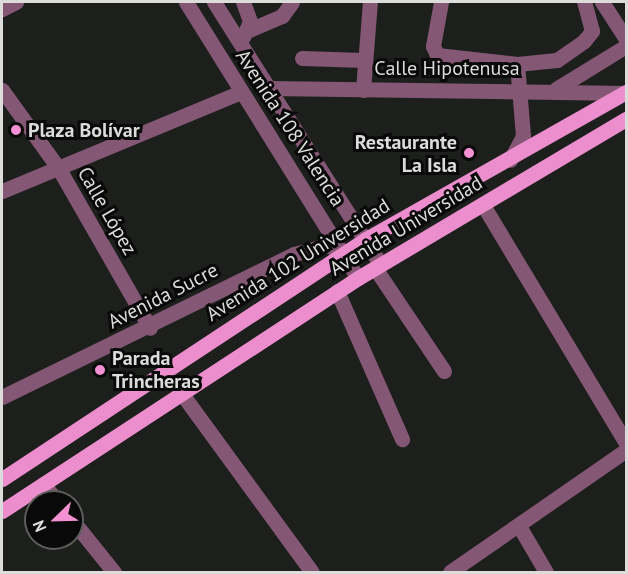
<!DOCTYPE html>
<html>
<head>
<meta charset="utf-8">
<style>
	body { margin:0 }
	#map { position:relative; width:628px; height:574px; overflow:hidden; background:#1d1f1c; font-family:"PT Sans",sans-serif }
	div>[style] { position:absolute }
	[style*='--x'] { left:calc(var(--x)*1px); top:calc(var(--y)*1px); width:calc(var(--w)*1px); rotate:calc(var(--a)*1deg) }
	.minor>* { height:15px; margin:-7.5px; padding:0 7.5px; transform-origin:7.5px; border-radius:7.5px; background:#845774 }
	.major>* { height:15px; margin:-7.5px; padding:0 7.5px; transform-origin:7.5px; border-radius:7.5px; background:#ec8ecd }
	.dots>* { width:16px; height:16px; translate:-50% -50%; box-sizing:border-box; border:3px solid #080908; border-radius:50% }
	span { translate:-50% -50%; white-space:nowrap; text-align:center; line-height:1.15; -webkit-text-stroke:6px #080908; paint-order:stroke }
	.street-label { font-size:20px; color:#dcdddb }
	.poi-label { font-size:20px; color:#dcdddb; font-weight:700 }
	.left { translate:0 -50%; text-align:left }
	.right { translate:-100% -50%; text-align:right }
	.frame { position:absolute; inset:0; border:3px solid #dcdddb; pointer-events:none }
	.north { position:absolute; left:24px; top:490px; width:60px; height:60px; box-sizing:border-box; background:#080908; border:2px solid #5d5e5c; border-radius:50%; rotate:247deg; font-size:16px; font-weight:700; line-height:24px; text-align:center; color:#dcdddb }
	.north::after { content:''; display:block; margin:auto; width:21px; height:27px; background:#f491d3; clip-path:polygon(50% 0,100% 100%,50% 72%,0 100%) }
</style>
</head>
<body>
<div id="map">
	<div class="minor">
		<i style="--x:186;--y:2;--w:325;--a:58.1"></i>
		<i style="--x:214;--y:2;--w:310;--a:57.6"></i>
		<i style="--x:441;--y:2;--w:45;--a:100.3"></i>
		<i style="--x:433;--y:46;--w:10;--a:66"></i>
		<i style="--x:437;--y:55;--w:81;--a:6.4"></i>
		<i style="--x:517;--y:64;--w:72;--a:85.2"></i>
		<i style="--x:523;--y:136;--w:27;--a:118"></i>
		<i style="--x:602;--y:2;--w:44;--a:57"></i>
		<i style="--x:2;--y:9;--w:16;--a:-27"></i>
		<i style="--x:249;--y:30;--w:36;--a:-23"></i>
		<i style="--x:282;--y:16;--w:17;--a:-54"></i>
		<i style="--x:243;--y:37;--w:17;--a:-66"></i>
		<i style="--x:250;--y:21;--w:20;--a:-110"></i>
		<i style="--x:302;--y:58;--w:62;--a:1.8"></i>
		<i style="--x:517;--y:64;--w:40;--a:-5.7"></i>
		<i style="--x:557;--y:60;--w:33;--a:-35"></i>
		<i style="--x:584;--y:41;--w:13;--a:-51"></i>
		<i style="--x:592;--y:31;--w:30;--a:-105"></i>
		<i style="--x:268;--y:88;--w:358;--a:0.8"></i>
		<i style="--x:556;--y:89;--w:82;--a:-31.6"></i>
		<i style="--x:2;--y:90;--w:97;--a:54.2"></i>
		<i style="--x:59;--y:169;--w:183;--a:60.2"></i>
		<i style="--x:363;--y:90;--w:88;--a:-85.5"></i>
		<i style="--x:2;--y:191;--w:259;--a:-22.5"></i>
		<i style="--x:483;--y:205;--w:278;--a:59"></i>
		<i style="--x:375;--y:268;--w:124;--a:56.2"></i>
		<i style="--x:337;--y:291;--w:162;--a:66.3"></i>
		<i style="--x:182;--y:394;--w:220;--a:53.9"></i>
		<i style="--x:2;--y:397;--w:325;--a:-26.1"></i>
		<i style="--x:294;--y:254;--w:34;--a:-15"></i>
		<i style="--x:327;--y:245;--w:19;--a:25"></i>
		<i style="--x:43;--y:484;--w:23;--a:50"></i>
		<i style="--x:72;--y:520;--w:67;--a:51.1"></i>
		<i style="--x:519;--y:526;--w:53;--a:59.6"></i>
		<i style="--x:450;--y:572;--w:214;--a:-34.7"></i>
	</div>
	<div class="major">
		<i style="--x:2;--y:479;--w:436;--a:-33.4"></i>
		<i style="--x:366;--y:239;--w:299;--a:-29.5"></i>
		<i style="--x:2;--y:511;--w:425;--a:-33.2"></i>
		<i style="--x:358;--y:278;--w:312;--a:-30.7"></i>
	</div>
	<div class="dots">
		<i style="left:16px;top:130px;background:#f491d3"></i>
		<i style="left:469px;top:153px;background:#f491d3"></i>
		<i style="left:100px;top:370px;background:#f491d3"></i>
	</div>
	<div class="street-label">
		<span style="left:447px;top:68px">Calle Hipotenusa</span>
		<span style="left:290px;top:128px;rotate:57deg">Avenida 108 Valencia</span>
		<span style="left:107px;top:211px;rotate:60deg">Calle López</span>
		<span style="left:406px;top:226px;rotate:-31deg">Avenida Universidad</span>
		<span style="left:298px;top:260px;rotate:-32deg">Avenida 102 Universidad</span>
		<span style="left:163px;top:296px;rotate:-27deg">Avenida Sucre</span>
	</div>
	<div class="poi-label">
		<span class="left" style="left:28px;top:130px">Plaza Bolívar</span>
		<span class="right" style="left:457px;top:154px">Restaurante<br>La Isla</span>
		<span class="left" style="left:112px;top:370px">Parada<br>Trincheras</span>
	</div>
	<div class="frame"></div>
	<div class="north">N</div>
</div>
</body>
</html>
